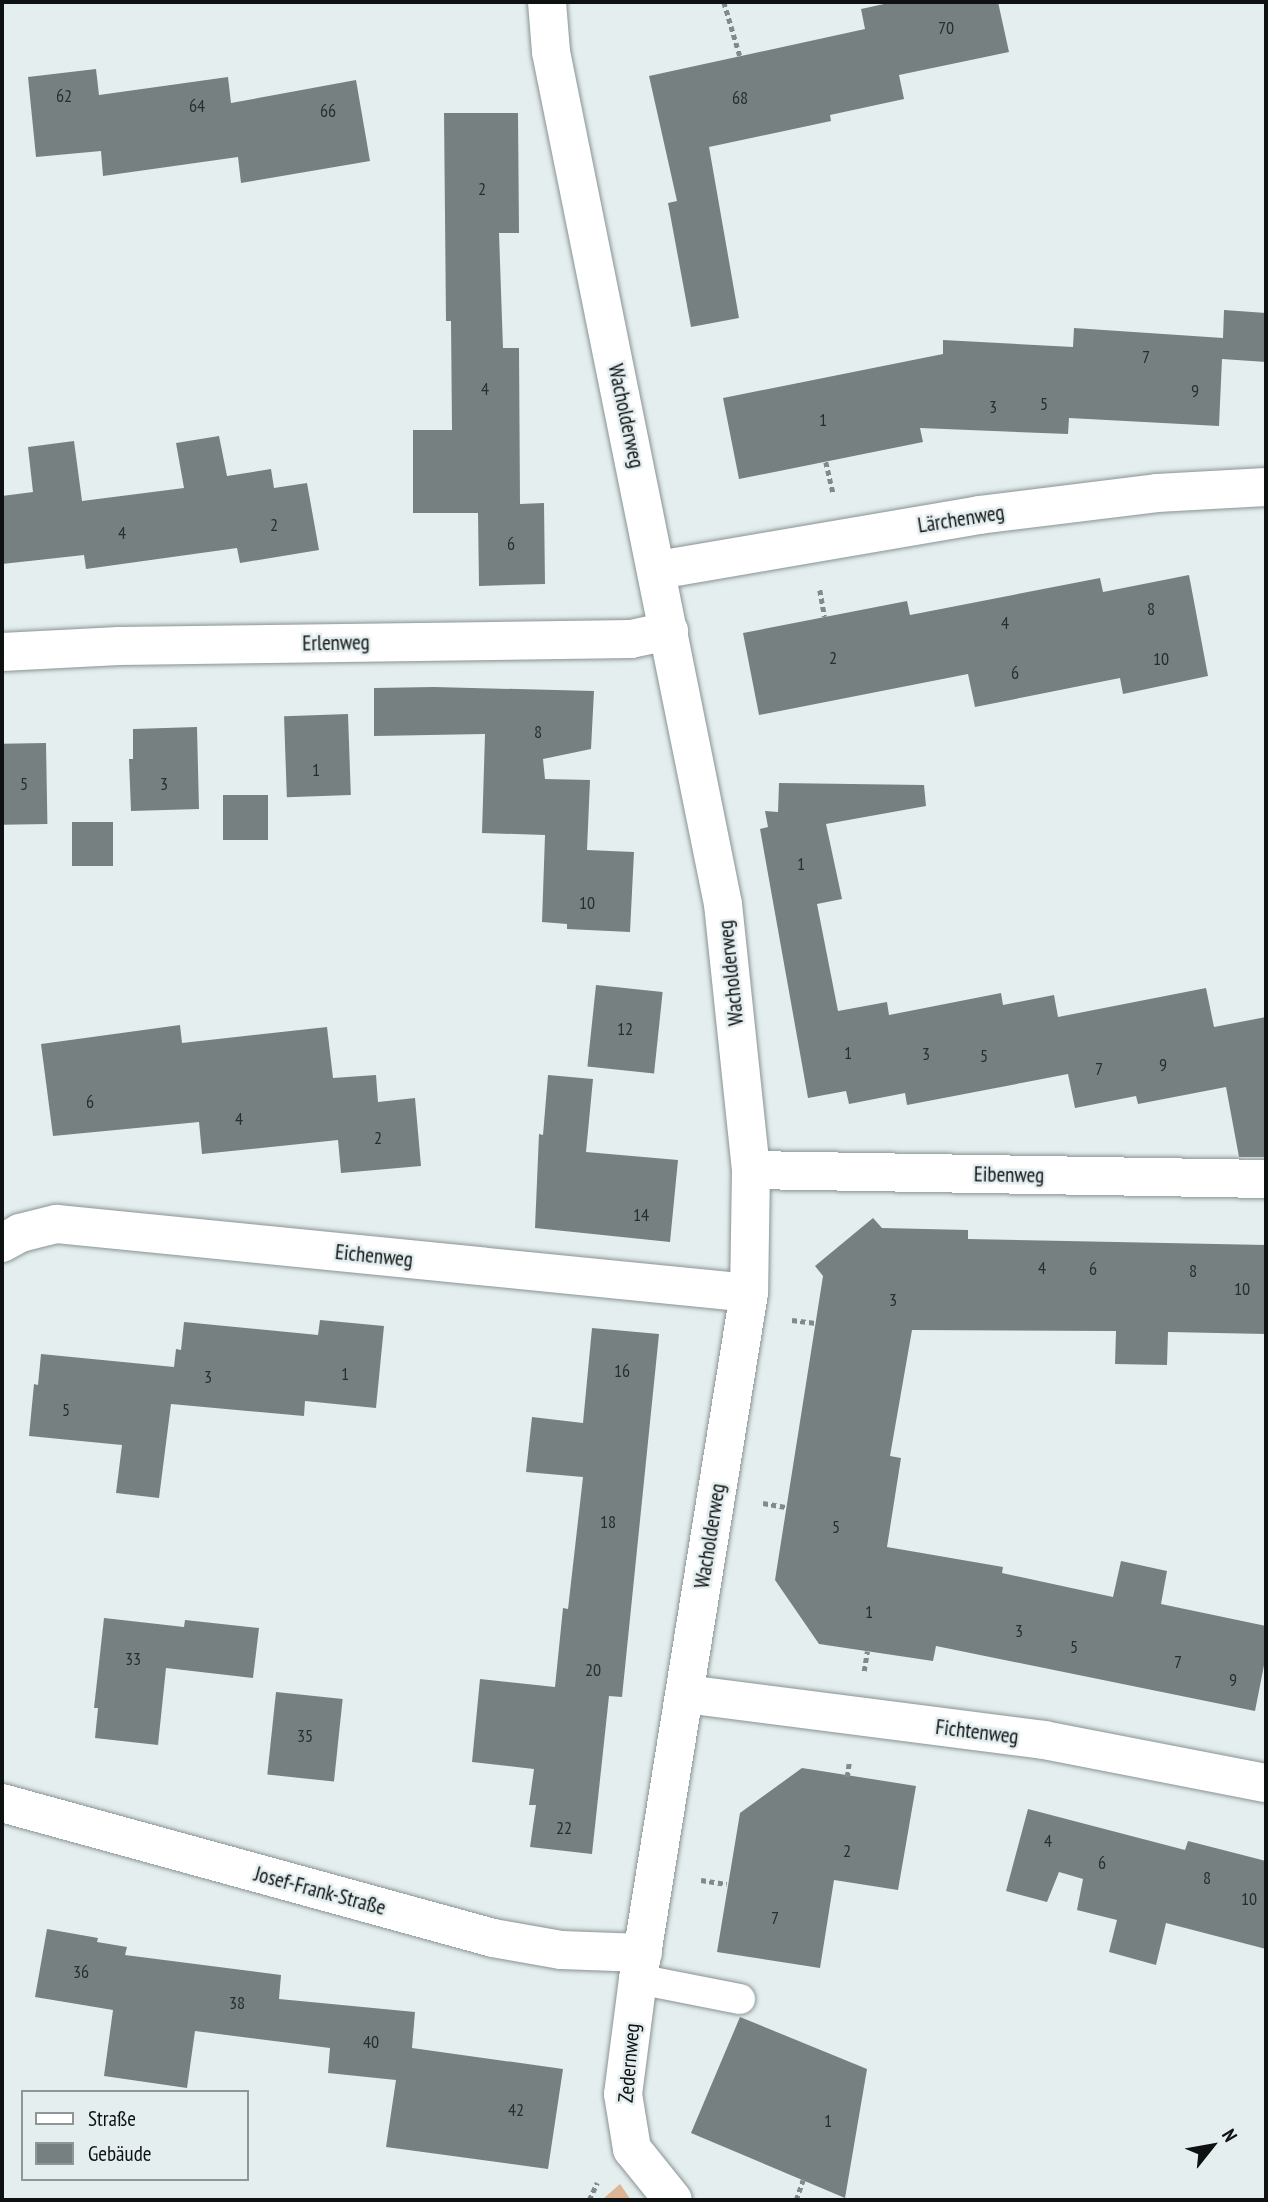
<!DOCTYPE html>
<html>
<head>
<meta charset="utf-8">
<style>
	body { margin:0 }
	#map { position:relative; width:1268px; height:2202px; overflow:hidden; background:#e4eeef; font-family:"PT Sans Narrow",sans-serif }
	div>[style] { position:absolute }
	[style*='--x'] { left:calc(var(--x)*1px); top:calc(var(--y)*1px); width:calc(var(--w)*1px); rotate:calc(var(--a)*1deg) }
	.green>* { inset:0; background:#ddb494 }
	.building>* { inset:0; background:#778080; transform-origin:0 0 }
	.path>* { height:4.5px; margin-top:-2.25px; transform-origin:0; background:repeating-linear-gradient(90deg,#82898a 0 5px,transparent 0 8.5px) }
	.roads { filter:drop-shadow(0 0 2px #899393) drop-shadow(0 0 2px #899393) }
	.lane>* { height:30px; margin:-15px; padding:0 15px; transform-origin:15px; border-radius:15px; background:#fff }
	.street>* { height:38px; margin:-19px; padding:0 19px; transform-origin:19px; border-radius:19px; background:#fff }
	span { translate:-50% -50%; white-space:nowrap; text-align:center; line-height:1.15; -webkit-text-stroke:5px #e4eeef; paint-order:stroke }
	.number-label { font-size:18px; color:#282d2e }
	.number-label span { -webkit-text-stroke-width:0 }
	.street-label { font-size:21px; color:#0e1112 }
	.frame { position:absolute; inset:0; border:4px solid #0e1112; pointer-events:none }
	.legend { position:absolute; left:21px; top:2090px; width:228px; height:91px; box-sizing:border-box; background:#e4eeef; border:2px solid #8e9697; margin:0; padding:9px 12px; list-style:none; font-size:21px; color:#0e1112 }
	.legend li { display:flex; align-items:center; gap:14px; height:35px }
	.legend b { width:35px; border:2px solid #8e9697 }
	.north { position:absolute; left:1177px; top:2111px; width:70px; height:70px; -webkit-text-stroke:5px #e4eeef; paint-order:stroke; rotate:59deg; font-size:19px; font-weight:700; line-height:28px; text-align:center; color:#0e1112 }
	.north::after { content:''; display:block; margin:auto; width:24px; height:32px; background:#0e1112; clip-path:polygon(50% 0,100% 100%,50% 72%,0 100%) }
</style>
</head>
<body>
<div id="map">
	<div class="green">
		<i style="clip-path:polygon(620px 2184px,631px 2200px,604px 2200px,604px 2198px)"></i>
	</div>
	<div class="building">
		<i style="clip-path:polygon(893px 2px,998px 2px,1009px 52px,899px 75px,904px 99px,830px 115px,831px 121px,709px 147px,739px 318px,691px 327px,668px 203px,677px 201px,649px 76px,865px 29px,861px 9px)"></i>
		<i style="clip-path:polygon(96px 69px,99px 95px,228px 77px,231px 103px,356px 80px,370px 161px,241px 183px,238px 157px,103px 176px,101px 151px,36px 157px,28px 77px)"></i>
		<i style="clip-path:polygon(444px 113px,518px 113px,519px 233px,499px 233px,503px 348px,519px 348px,520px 504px,544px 503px,545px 584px,479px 586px,478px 513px,413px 513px,413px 430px,452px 430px,451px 321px,446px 321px)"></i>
		<i style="clip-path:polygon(1224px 310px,1266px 313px,1266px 362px,1222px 359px,1219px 426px,1069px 418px,1068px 434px,920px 428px,923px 442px,739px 479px,723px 398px,943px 354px,943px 340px,1073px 347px,1074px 328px,1223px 338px)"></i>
		<i style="clip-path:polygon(219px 436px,227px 476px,271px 469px,274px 488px,307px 483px,319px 550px,240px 563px,237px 548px,86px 569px,84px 555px,2px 564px,2px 496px,33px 492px,28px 447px,74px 441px,82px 501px,184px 488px,176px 443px)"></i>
		<i style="clip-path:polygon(1189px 575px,1208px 676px,1123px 694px,1120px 678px,975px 707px,968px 674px,759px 715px,743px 633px,907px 601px,910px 615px,1100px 578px,1103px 592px)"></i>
		<i style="clip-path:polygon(434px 687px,594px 691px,591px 749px,543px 759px,545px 779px,590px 780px,587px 850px,634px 852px,630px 932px,567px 929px,567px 924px,542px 922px,545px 835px,482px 833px,485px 734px,374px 736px,374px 688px)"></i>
		<i style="left:348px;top:714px;width:81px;height:64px;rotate:88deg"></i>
		<i style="clip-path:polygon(197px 727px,199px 809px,131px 811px,129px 759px,133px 759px,133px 729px)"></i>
		<i style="left:46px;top:743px;width:81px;height:44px;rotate:89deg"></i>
		<i style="clip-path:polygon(779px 783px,924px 785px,926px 806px,826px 824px,842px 899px,817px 904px,838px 1011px,887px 1002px,889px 1015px,1001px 993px,1003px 1005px,1054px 995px,1058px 1017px,1206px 988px,1214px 1027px,1266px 1017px,1266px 1157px,1239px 1157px,1226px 1087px,1138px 1104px,1136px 1096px,1075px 1108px,1068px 1074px,907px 1105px,905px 1093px,849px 1104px,846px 1091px,808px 1098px,760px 829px,768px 827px,765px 811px,778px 812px)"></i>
		<i style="left:223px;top:795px;width:45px;height:45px"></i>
		<i style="left:72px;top:822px;width:41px;height:44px"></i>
		<i style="left:596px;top:985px;width:67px;height:82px;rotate:6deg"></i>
		<i style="clip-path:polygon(180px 1025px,182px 1043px,327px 1027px,333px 1078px,376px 1075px,378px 1102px,415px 1098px,421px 1166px,341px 1173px,338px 1140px,202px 1154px,199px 1122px,53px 1136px,41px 1044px)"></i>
		<i style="clip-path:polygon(548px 1075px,593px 1079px,586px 1152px,678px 1160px,670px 1242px,535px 1228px,539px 1134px,543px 1135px)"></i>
		<i style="clip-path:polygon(873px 1218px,882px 1228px,968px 1230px,968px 1239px,1266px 1245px,1266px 1334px,1168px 1332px,1167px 1365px,1115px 1364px,1116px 1331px,912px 1330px,890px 1456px,901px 1458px,887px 1547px,1003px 1567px,1002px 1573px,1113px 1597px,1121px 1561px,1167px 1571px,1161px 1604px,1266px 1626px,1266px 1655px,1255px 1711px,936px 1646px,933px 1661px,819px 1644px,775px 1580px,823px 1276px,815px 1266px)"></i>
		<i style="clip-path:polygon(320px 1320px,384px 1326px,376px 1408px,305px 1401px,304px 1416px,171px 1404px,159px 1498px,116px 1493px,122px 1445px,29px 1436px,34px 1384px,38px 1385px,41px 1354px,174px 1367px,176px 1349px,181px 1350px,184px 1322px,318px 1335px)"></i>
		<i style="clip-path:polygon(592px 1328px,659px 1334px,622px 1697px,609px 1696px,592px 1854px,530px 1847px,536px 1805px,529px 1805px,534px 1769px,472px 1762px,480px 1679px,555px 1687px,563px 1608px,568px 1609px,583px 1477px,526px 1472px,532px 1417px,583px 1423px)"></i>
		<i style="clip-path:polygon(104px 1618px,184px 1627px,185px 1620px,259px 1628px,253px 1678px,166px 1668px,158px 1745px,95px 1738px,98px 1708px,94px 1708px)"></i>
		<i style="left:276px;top:1692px;width:67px;height:83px;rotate:6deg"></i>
		<i style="clip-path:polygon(802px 1768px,916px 1786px,898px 1890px,834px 1880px,820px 1968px,717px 1952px,740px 1813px)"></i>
		<i style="clip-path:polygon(1028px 1809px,1185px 1850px,1188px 1841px,1266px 1861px,1266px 1949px,1166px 1923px,1156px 1965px,1109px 1952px,1117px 1920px,1077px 1910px,1083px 1879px,1059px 1872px,1047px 1902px,1006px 1891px)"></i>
		<i style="clip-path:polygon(47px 1929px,98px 1938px,97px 1942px,127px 1947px,125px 1955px,281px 1975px,279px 1999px,415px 2012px,412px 2048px,563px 2069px,548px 2169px,386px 2147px,396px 2080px,328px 2073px,330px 2048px,195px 2031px,187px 2088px,104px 2076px,113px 2010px,35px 1997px)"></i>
		<i style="clip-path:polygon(740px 2017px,867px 2069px,845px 2198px,691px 2133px)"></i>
	</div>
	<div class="path">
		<i style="--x:724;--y:2;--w:56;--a:73.5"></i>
		<i style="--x:826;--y:462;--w:31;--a:77"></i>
		<i style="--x:820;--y:590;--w:27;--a:80"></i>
		<i style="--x:792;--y:1320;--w:24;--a:7"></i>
		<i style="--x:763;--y:1503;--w:23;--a:10"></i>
		<i style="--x:864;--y:1671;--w:20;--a:-81"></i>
		<i style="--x:847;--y:1777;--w:15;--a:-82"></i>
		<i style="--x:701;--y:1880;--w:26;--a:9"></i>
		<i style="--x:589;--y:2200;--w:19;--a:-65"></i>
		<i style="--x:796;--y:2200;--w:21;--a:-71"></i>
	</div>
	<div class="roads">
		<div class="lane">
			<i style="--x:638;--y:1979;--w:104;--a:11.1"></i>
		</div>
		<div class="street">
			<i style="--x:547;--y:2;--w:50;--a:85.4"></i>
			<i style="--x:551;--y:52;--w:869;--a:78.59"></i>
			<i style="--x:723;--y:904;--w:267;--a:84"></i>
			<i style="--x:751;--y:1170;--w:123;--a:90.9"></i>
			<i style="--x:749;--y:1293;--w:695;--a:99.19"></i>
			<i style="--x:638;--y:1979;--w:116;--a:97.4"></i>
			<i style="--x:623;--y:2094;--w:56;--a:80.7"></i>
			<i style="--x:632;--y:2149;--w:65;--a:51.2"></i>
			<i style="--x:658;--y:570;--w:326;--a:-9.7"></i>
			<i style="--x:979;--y:515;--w:179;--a:-7"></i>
			<i style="--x:1157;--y:493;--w:109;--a:-3.2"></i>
			<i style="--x:2;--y:652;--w:117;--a:-2.9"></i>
			<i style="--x:119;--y:646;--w:512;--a:-0.78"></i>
			<i style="--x:631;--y:639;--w:39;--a:-12"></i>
			<i style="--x:751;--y:1170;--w:515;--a:1"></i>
			<i style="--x:2;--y:1243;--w:21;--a:-29"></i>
			<i style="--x:20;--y:1233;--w:38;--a:-14"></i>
			<i style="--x:57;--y:1224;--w:695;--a:5.69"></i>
			<i style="--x:686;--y:1694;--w:361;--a:7.3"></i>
			<i style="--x:1044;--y:1740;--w:226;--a:11"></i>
			<i style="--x:2;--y:1803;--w:509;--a:15.37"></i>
			<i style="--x:493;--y:1938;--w:69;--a:10"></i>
			<i style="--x:561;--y:1950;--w:82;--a:2.1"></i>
		</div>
	</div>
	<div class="number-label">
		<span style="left:946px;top:28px">70</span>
		<span style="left:64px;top:96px">62</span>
		<span style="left:740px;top:98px">68</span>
		<span style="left:197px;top:106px">64</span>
		<span style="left:328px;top:111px">66</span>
		<span style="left:482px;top:189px">2</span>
		<span style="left:1146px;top:357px">7</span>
		<span style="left:485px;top:389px">4</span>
		<span style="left:1195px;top:391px">9</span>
		<span style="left:1044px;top:404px">5</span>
		<span style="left:993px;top:407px">3</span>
		<span style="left:823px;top:420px">1</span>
		<span style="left:274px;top:525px">2</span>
		<span style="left:122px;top:533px">4</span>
		<span style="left:511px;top:544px">6</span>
		<span style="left:1151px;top:609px">8</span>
		<span style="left:1005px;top:623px">4</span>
		<span style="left:833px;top:658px">2</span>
		<span style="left:1161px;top:659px">10</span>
		<span style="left:1015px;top:673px">6</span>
		<span style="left:538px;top:732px">8</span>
		<span style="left:316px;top:770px">1</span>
		<span style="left:24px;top:784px">5</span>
		<span style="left:164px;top:784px">3</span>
		<span style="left:801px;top:864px">1</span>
		<span style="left:587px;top:903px">10</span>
		<span style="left:625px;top:1029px">12</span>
		<span style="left:848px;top:1053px">1</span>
		<span style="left:926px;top:1054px">3</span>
		<span style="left:984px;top:1056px">5</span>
		<span style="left:1163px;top:1065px">9</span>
		<span style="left:1099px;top:1069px">7</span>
		<span style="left:90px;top:1102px">6</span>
		<span style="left:239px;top:1119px">4</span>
		<span style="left:378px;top:1138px">2</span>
		<span style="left:641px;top:1215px">14</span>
		<span style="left:1042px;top:1268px">4</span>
		<span style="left:1093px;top:1269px">6</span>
		<span style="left:1193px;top:1271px">8</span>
		<span style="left:1242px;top:1289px">10</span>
		<span style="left:893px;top:1300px">3</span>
		<span style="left:622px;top:1371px">16</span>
		<span style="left:345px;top:1374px">1</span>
		<span style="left:208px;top:1377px">3</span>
		<span style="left:66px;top:1410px">5</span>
		<span style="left:608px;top:1522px">18</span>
		<span style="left:836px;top:1527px">5</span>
		<span style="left:869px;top:1612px">1</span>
		<span style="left:1019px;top:1631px">3</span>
		<span style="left:1074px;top:1647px">5</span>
		<span style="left:133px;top:1659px">33</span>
		<span style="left:1178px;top:1662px">7</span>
		<span style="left:593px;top:1670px">20</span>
		<span style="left:1233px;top:1680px">9</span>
		<span style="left:305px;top:1736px">35</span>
		<span style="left:564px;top:1828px">22</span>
		<span style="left:1048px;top:1841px">4</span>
		<span style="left:847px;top:1851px">2</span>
		<span style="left:1102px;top:1863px">6</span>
		<span style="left:1207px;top:1878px">8</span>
		<span style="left:1249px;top:1899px">10</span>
		<span style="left:775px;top:1918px">7</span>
		<span style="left:81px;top:1972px">36</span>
		<span style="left:237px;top:2003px">38</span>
		<span style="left:371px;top:2042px">40</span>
		<span style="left:516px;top:2110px">42</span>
		<span style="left:828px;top:2121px">1</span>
	</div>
	<div class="street-label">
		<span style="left:626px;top:416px;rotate:78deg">Wacholderweg</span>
		<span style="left:961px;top:519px;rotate:-9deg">Lärchenweg</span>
		<span style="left:336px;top:643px;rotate:-1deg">Erlenweg</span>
		<span style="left:731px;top:973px;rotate:-96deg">Wacholderweg</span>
		<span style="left:1009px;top:1175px;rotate:1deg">Eibenweg</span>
		<span style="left:374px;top:1256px;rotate:6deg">Eichenweg</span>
		<span style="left:710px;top:1536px;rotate:-81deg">Wacholderweg</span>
		<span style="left:977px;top:1732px;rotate:7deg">Fichtenweg</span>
		<span style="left:320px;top:1891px;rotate:15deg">Josef-Frank-Straße</span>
		<span style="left:629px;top:2063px;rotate:-85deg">Zedernweg</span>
	</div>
	<div class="frame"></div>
	<ul class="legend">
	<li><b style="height:9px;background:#fff"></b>Straße</li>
	<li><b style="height:19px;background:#778080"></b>Gebäude</li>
	</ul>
	<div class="north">N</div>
</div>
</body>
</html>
